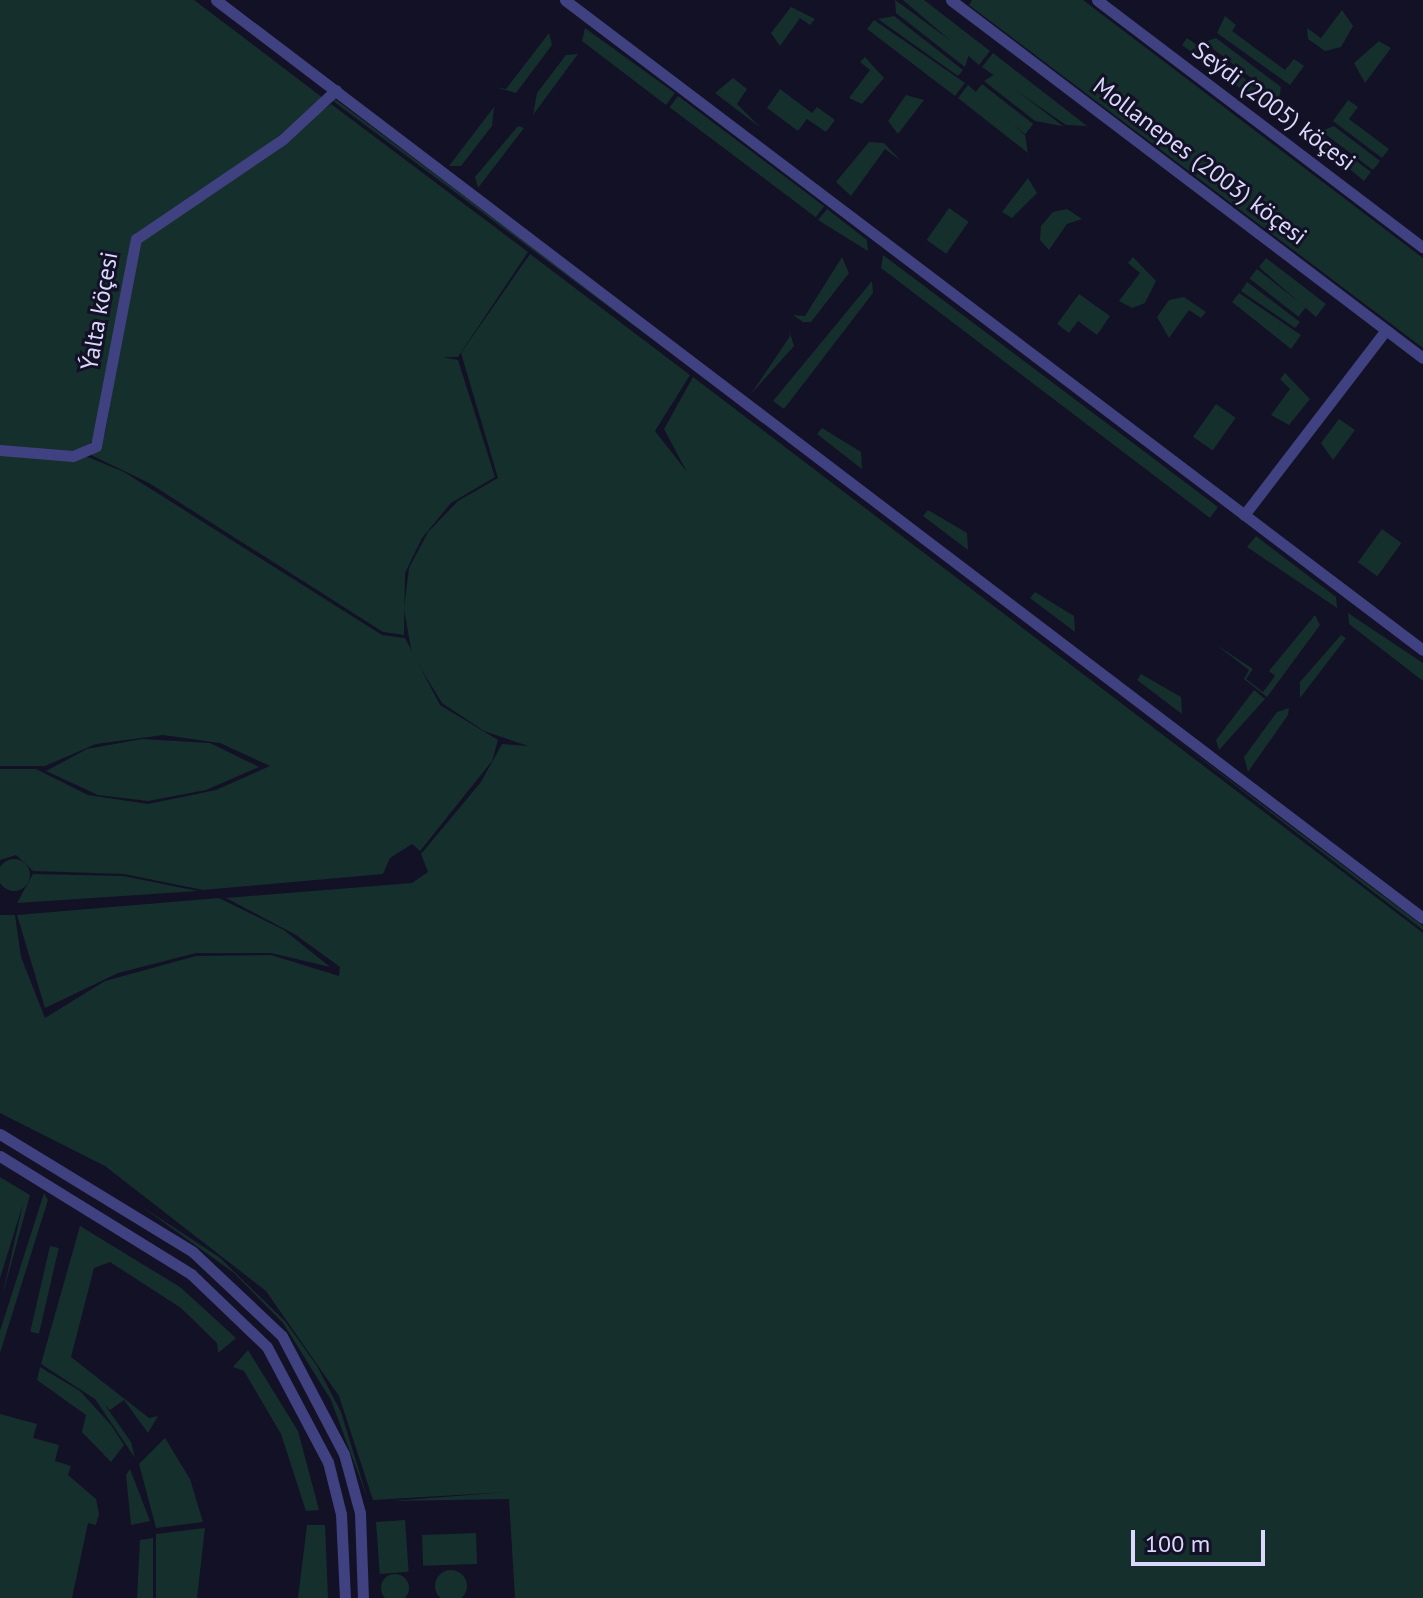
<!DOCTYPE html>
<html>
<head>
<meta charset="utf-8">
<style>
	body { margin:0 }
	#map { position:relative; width:1423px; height:1598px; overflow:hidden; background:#131125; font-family:"PT Sans",sans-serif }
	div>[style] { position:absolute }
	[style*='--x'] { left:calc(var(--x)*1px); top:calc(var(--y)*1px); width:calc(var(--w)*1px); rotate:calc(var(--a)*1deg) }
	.green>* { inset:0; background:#152f2c; transform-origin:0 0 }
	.round { border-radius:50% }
	.minor>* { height:11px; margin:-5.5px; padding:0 5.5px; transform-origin:5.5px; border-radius:5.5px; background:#404180 }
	span { translate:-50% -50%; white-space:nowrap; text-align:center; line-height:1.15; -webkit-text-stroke:6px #131125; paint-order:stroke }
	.street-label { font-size:24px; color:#dad8fc }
	.scale { position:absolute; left:1131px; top:1530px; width:134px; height:36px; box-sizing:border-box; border:4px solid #dad8fc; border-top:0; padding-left:10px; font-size:24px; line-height:28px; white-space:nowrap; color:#dad8fc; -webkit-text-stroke:6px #131125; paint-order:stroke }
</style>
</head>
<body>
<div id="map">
	<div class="green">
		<i style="clip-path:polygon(0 0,194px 0,323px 98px,267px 146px,134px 236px,99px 432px,83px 452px,0 447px)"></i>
		<i style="clip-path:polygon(895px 0,969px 54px,965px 67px,896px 13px)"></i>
		<i style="clip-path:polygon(903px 0,924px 0,990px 51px,979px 65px)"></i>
		<i style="clip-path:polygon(972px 0,1083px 0,1423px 258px,1423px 348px,969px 5px)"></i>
		<i style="clip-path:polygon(791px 7px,815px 19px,810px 25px,800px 18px,780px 46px,771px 33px)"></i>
		<i style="clip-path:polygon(1342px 10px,1353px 26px,1341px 47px,1325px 51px,1308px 39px,1307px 28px,1321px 38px)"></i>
		<i style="clip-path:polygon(894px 16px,963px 70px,958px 76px,878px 19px)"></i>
		<i style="clip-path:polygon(1225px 16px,1236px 25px,1232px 31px,1285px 70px,1294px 59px,1304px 66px,1290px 85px,1217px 33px)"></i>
		<i style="clip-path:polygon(874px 20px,965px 83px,955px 96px,867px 29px)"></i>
		<i style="clip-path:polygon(585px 28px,675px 93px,666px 105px,582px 41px)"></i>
		<i style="clip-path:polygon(549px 33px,552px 45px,516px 93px,495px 87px,506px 89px)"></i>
		<i style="clip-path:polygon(1187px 38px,1281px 104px,1288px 124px,1182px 45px)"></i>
		<i style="clip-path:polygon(1216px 38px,1281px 87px,1279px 99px,1204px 42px)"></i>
		<i style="clip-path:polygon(1379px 41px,1391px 48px,1365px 83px,1354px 63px)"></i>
		<i style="clip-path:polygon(993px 53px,1087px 126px,1086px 126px,1066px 125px,982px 67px)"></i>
		<i style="clip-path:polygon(578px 54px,533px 115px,537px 93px,566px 55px)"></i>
		<i style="clip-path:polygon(865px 57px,884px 78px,862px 104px,849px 98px,870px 70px,860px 62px)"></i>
		<i style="clip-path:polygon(995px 74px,1063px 126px,1062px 126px,1035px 121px,984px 81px)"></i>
		<i style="clip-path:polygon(733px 78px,747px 89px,737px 104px,761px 128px,715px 93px)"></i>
		<i style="left:982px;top:84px;width:65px;height:13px;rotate:38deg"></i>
		<i style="clip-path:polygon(968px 85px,1025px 135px,1028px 153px,958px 98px)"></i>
		<i style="clip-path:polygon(780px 89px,812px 113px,817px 107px,835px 120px,826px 132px,807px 119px,798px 131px,767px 108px)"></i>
		<i style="clip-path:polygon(906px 95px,924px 100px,898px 134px,888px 121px)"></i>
		<i style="left:678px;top:96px;width:183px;height:14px;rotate:37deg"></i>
		<i style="clip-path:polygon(335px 99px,710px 381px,771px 428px,333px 101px)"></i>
		<i style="clip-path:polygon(1348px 100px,1358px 107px,1349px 119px,1389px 149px,1382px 158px,1333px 121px)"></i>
		<i style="clip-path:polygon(331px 104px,528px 252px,458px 357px,443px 357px,458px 360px,495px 477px,451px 503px,422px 538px,405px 573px,404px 635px,383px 632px,149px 483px,91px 455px,105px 434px,138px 242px)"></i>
		<i style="clip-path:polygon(494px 107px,492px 126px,461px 166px,449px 166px)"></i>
		<i style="clip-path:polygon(518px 126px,524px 128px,478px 188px,475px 177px)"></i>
		<i style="clip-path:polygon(1334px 126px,1380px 161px,1373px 170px,1321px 131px)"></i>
		<i style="clip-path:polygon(1300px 127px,1315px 130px,1371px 172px,1364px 181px)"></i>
		<i style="clip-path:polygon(869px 142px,884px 143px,901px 161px,885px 149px,851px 196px,836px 182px)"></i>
		<i style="clip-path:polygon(1028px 178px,1037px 193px,1012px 218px,1002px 212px)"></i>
		<i style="left:949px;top:208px;width:24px;height:39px;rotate:35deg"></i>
		<i style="clip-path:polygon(827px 209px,867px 240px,868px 251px,818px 220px)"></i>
		<i style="clip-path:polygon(1067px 209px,1082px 219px,1067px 224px,1049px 250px,1040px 240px,1041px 226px,1053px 212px)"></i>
		<i style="clip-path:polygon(530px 254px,690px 375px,655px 431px,687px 472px,664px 429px,693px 377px,1423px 933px,1423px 1598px,515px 1598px,509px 1499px,392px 1501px,508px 1492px,373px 1500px,339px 1396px,266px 1291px,105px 1166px,0 1113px,0 915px,15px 915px,21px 957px,45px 1018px,105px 981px,196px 956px,271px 955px,339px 976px,340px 967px,296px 935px,226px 898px,412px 883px,428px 872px,421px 854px,481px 782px,502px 744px,528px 746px,484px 731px,442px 703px,412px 654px,404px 609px,409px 568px,428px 532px,458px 501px,498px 478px,461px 353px)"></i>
		<i style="clip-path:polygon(883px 255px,1218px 507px,1210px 518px,881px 268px)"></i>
		<i style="clip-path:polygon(842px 257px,849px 273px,811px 322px,803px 322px,793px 315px,805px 316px)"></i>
		<i style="clip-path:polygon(1133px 257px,1156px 281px,1145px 303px,1132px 308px,1119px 301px,1140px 273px,1128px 263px)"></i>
		<i style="clip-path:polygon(1266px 258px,1326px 304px,1316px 317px,1259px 267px)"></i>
		<i style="left:1257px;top:269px;width:62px;height:12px;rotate:38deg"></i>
		<i style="clip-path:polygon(872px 281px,873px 293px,784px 409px,773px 401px)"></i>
		<i style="clip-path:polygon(1247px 282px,1300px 322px,1295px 328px,1241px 291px)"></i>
		<i style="clip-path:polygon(1239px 293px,1301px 335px,1291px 349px,1232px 302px)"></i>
		<i style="clip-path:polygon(1079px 294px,1110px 316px,1097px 335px,1078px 321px,1069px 333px,1057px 324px)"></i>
		<i style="clip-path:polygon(1184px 297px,1206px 312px,1201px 318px,1189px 310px,1169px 338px,1157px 317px,1169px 300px)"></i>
		<i style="clip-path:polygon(789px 330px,794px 346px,751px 394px,790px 336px)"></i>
		<i style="clip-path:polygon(1285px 373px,1310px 399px,1289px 425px,1271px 415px,1290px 389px,1280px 379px)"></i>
		<i style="left:1216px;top:404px;width:24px;height:40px;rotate:35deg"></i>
		<i style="clip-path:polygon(1339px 419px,1355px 430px,1333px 460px,1321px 443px)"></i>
		<i style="clip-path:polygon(822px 428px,861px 452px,862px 469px,817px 434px)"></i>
		<i style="clip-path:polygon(0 453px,88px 457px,124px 472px,382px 635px,405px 638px,440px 705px,498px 740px,492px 761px,420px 851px,412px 844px,390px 858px,383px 874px,203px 890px,124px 874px,33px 871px,16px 855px,0 860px,0 769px,36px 769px,88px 795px,148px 804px,216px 790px,270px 766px,220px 743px,163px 735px,96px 744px,45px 766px,0 766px)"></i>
		<i style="clip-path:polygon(928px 510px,967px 533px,968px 550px,923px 516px)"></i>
		<i style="left:1382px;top:529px;width:24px;height:41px;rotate:36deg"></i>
		<i style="clip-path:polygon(1256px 536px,1336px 597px,1337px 608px,1247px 547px)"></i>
		<i style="clip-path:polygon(1035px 592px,1074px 616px,1075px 632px,1030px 598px)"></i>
		<i style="clip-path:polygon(1348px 613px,1423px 663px,1423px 681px,1349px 624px)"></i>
		<i style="clip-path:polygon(1315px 615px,1320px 625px,1267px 697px,1244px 679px,1249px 670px,1215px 644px,1253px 669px,1246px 679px,1263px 692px,1275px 676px,1269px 671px)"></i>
		<i style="clip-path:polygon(1341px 635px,1346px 638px,1300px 698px,1300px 682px)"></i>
		<i style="clip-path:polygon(1141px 674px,1181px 697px,1182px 714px,1137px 680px)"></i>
		<i style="clip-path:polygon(1254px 690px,1265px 699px,1219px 750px,1216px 740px)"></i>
		<i style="clip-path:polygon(1289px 708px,1288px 715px,1248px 772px,1244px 757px,1277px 712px)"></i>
		<i style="clip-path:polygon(1161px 728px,1423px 926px,1423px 930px,1363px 884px)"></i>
		<i style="clip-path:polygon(142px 739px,210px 743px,259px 767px,206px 790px,148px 801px,98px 795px,46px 771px,87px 749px)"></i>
		<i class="round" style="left:-2px;top:859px;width:32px;height:32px"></i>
		<i style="clip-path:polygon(33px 874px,123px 876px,198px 891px,17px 903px)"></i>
		<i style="clip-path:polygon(219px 898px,284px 930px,330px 967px,271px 953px,196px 953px,118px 973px,45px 1008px,17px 915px)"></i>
		<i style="clip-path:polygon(0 1177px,30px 1195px,2px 1297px,23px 1204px,0 1278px)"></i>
		<i style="clip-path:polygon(44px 1193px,48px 1200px,0 1353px,0 1331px)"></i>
		<i style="clip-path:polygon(141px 1206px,219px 1257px,285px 1321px,317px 1366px,341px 1412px,368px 1500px,331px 1400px,283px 1323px,234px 1273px)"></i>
		<i style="clip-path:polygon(80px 1226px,180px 1287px,236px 1338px,218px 1353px,217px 1343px,181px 1308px,110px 1262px,94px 1268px,71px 1357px,149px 1418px,158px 1416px,148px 1433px,124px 1400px,110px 1410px,105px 1405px,131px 1442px,135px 1458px,95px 1399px,41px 1364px)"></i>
		<i style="left:50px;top:1246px;width:9px;height:88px;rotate:13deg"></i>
		<i style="clip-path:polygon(248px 1350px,298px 1431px,319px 1510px,306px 1511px,281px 1434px,244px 1371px,233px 1367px)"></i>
		<i style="clip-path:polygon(40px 1367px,80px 1391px,111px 1425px,124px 1445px,111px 1462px,82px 1432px,86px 1415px,37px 1380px)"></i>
		<i style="clip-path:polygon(0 1414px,37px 1424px,33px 1438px,59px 1445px,55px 1461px,71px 1466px,68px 1475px,96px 1499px,99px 1514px,96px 1525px,88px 1523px,72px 1598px,0 1598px)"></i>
		<i style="clip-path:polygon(165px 1438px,190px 1479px,203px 1522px,156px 1528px,139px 1464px)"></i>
		<i style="clip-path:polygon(130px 1469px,150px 1521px,131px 1525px,126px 1475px)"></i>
		<i style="left:405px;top:1520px;width:52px;height:29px;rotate:86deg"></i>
		<i style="clip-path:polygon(307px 1525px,325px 1525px,328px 1598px,298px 1598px)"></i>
		<i style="clip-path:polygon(205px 1528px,197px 1598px,156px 1598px,156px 1534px)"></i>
		<i style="left:476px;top:1533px;width:31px;height:54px;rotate:88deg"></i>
		<i style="clip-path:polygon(153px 1538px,153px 1598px,137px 1598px,140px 1540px)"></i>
		<i class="round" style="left:435px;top:1570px;width:32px;height:32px"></i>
		<i class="round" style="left:381px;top:1574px;width:28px;height:28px"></i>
	</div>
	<div class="minor">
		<i style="--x:216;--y:0;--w:1516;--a:37.26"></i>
		<i style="--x:565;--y:0;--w:1076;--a:37.15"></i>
		<i style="--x:951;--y:0;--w:592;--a:37.18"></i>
		<i style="--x:1097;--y:0;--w:409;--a:37.2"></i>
		<i style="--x:0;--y:450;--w:73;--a:4.7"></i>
		<i style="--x:73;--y:456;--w:25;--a:-23"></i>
		<i style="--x:96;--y:446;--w:211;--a:-79.1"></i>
		<i style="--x:136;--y:239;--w:178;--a:-34.2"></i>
		<i style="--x:283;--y:139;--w:72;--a:-42.8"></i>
		<i style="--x:1244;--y:515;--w:233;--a:-52.5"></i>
		<i style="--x:0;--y:1134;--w:226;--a:31.4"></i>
		<i style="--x:193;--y:1252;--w:122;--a:43.3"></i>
		<i style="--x:282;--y:1336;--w:133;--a:62.3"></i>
		<i style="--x:344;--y:1454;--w:61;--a:74.8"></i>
		<i style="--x:360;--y:1513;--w:85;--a:88"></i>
		<i style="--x:0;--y:1156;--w:225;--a:31.7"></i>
		<i style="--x:191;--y:1274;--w:105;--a:43.8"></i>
		<i style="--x:267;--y:1347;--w:130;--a:62.1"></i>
		<i style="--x:328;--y:1462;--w:54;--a:76"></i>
		<i style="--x:341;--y:1514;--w:84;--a:87.3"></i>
	</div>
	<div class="street-label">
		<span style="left:1274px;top:106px;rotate:37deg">Seýdi (2005) köçesi</span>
		<span style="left:1200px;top:161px;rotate:37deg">Mollanepes (2003) köçesi</span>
		<span style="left:99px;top:311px;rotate:-80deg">Ýalta köçesi</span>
	</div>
	<div class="scale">100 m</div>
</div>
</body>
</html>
